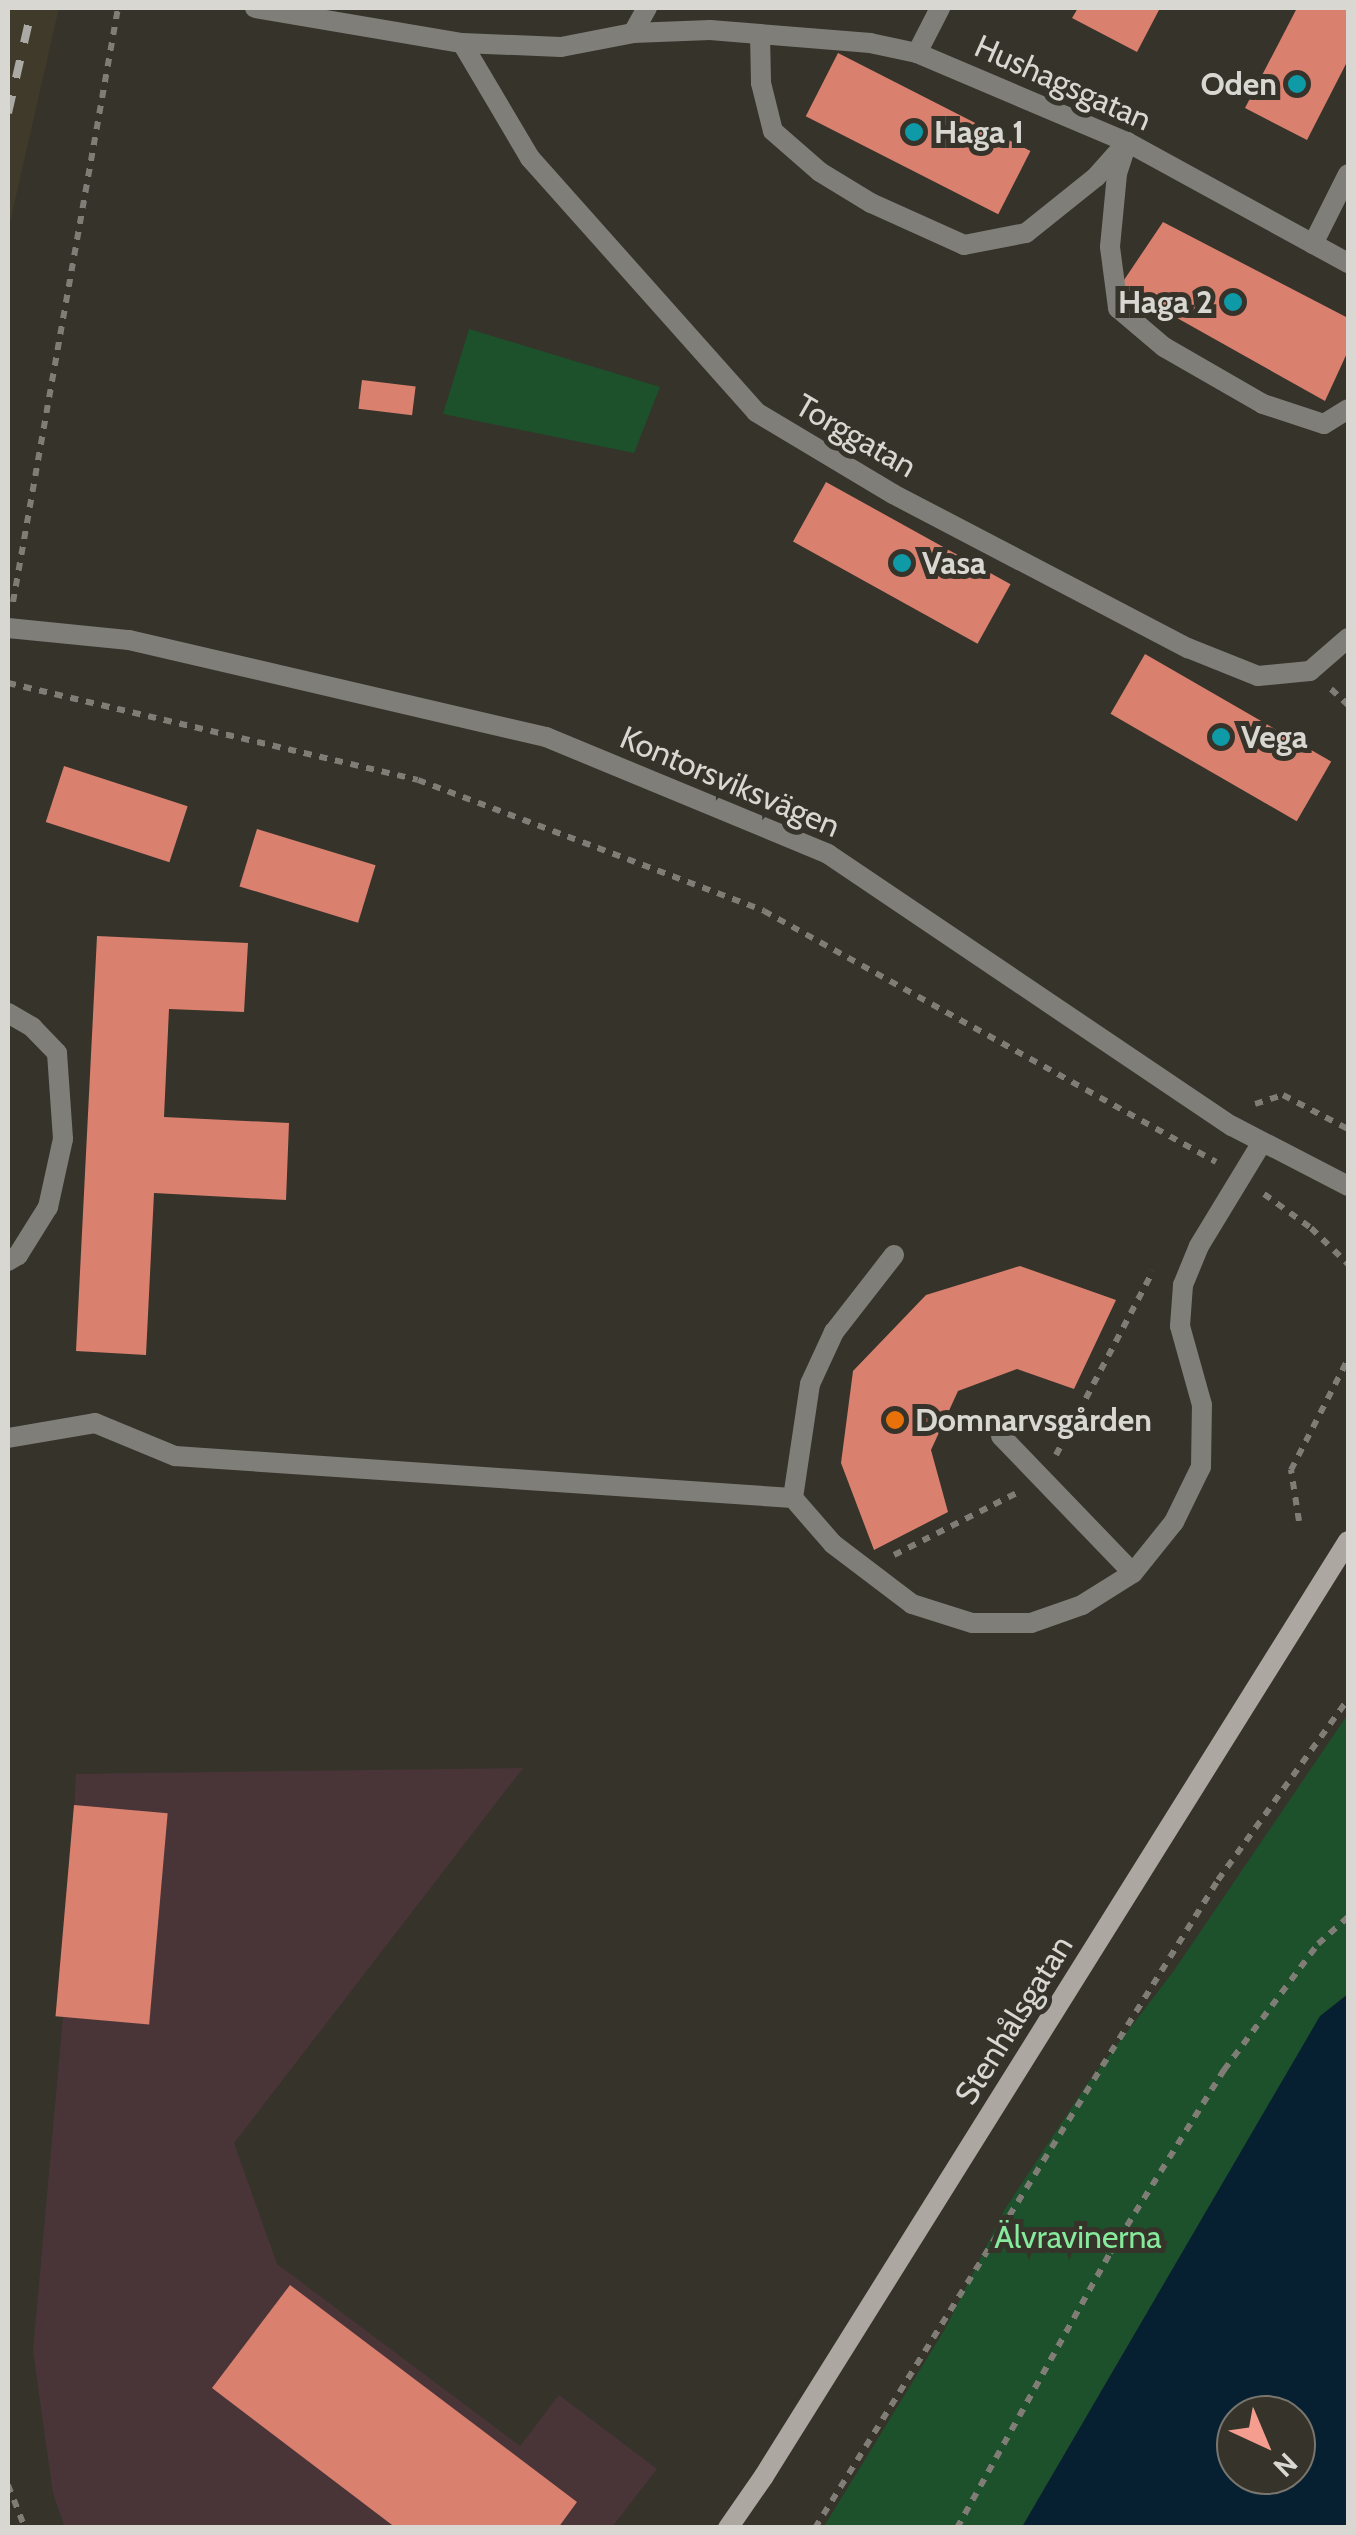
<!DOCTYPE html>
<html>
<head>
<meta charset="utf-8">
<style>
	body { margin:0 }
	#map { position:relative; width:1356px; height:2535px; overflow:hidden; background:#36332a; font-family:Cabin,sans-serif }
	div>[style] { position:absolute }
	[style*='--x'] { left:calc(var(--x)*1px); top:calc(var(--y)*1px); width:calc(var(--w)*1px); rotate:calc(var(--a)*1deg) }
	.built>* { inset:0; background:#403a2b }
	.industrial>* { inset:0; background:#493538 }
	.green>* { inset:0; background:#1c512b }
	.water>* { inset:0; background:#062031 }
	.building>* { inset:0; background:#d9806f; transform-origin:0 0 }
	.path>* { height:6px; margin-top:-3px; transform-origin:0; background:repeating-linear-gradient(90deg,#7f7d75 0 8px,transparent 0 16px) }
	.lane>* { height:20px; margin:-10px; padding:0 10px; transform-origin:10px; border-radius:10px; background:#807e79 }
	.street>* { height:20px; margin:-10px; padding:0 10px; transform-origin:10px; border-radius:10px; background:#807e79 }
	.secondary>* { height:20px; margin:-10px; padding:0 10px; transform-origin:10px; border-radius:10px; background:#aca8a1 }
	.rail>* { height:8px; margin-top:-4px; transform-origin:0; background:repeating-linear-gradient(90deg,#acaaa4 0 18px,transparent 0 36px) }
	.dots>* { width:28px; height:28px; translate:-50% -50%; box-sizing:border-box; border:5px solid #36332a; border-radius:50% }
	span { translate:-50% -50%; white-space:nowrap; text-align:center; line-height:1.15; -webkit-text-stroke:10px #36332a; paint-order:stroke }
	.street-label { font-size:32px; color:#d9d7d2 }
	.poi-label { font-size:32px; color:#d9d7d2; font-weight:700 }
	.right { translate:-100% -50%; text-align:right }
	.left { translate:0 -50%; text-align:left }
	.park-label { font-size:32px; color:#85ea9c }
	.frame { position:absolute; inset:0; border:10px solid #d9d7d2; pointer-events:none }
	.north { position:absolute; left:1216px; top:2395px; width:100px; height:100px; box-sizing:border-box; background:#36332a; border:2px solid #77756d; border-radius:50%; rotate:136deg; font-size:28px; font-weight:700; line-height:40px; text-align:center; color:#d9d7d2 }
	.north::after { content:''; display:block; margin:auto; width:35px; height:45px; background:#f59d8f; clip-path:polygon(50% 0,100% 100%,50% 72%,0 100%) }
</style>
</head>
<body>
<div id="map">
	<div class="built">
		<i style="clip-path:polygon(8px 8px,59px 8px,8px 231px)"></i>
	</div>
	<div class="industrial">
		<i style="clip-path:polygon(523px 1768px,234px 2143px,277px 2264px,520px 2446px,559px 2395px,657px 2469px,612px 2527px,65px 2528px,53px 2493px,33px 2351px,63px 2017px,76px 1774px)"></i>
	</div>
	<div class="green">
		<i style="clip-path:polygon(469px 329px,660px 387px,634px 453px,443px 414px)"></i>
		<i style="clip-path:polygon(1348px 1714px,1348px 1994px,1320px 2017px,1022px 2527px,823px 2528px,945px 2329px,1005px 2209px,1087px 2084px,1173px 1972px)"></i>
	</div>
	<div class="water">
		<i style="clip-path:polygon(evenodd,1348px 1994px,1348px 2527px,1022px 2527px,1320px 2016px,1348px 1994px,1236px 2415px,1296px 2415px,1296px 2475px,1236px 2475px,1236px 2415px)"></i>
	</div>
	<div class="building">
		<i style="clip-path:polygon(1078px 8px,1160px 8px,1137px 52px,1072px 18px)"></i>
		<i style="clip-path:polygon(1297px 8px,1348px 8px,1348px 60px,1307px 140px,1245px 108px)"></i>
		<i style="left:838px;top:53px;width:216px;height:71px;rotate:27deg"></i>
		<i style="clip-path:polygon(1163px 222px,1348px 318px,1348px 351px,1325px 401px,1120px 286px)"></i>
		<i style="left:362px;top:380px;width:54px;height:29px;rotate:7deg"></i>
		<i style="left:826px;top:482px;width:211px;height:68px;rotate:29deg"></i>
		<i style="left:1145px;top:654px;width:215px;height:69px;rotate:30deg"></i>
		<i style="left:64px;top:766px;width:130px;height:59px;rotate:18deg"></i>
		<i style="left:257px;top:829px;width:124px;height:60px;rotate:17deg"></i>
		<i style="clip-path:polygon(97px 936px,248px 943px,244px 1012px,169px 1009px,164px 1117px,289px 1123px,286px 1200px,154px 1193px,146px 1355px,76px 1351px)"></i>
		<i style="clip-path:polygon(1020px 1266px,1116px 1300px,1074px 1389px,1017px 1369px,958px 1391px,931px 1450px,948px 1512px,874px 1550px,841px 1463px,853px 1371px,926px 1295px)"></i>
		<i style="left:74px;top:1805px;width:94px;height:212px;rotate:5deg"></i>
		<i style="clip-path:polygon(290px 2285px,577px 2502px,558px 2528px,396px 2528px,212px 2388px)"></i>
	</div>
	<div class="path">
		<i style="--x:13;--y:602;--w:603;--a:-79.98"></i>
		<i style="--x:8;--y:683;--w:421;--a:13.3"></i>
		<i style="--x:418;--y:780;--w:370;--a:20.7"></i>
		<i style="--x:764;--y:911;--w:517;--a:29.04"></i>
		<i style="--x:1331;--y:689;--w:23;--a:43"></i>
		<i style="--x:1255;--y:1104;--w:29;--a:-18"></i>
		<i style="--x:1283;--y:1095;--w:73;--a:27.6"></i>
		<i style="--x:1264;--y:1194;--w:58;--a:35.9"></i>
		<i style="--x:1311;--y:1228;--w:52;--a:44.2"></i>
		<i style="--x:1056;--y:1455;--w:208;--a:-62.2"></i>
		<i style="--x:1299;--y:1521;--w:52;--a:-98.9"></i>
		<i style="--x:1291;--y:1470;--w:125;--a:-62.8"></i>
		<i style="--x:894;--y:1555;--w:138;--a:-26.8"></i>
		<i style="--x:8;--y:2485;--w:46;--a:68.4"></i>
		<i style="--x:815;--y:2528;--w:763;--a:-58.12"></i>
		<i style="--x:1218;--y:1880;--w:223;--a:-54.3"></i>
		<i style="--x:957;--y:2528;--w:315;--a:-60.9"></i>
		<i style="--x:1110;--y:2253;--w:216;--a:-58.1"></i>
		<i style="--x:1224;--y:2070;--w:157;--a:-53.3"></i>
		<i style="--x:1318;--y:1944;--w:40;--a:-42"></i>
	</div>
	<div class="lane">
		<i style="--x:760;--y:34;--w:49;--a:88.8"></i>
		<i style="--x:761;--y:83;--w:49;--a:76"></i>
		<i style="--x:773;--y:131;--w:62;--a:41.1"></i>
		<i style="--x:820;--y:172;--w:60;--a:31.3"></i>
		<i style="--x:871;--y:203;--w:102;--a:24.3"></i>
		<i style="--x:964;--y:245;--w:63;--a:-11"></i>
		<i style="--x:1026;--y:233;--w:90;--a:-38.7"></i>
		<i style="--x:1096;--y:177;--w:47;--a:-48.5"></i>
		<i style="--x:1125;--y:149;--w:26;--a:108"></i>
		<i style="--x:1117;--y:174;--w:73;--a:95.5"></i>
		<i style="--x:1110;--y:247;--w:62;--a:82.5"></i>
		<i style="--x:1118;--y:308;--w:60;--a:40.3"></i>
		<i style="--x:1164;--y:347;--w:114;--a:29.9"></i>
		<i style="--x:1263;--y:404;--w:64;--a:18.2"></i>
		<i style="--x:1324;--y:424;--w:28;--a:-32"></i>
		<i style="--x:8;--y:1013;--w:28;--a:30"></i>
		<i style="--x:32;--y:1027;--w:36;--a:46"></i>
		<i style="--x:57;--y:1053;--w:86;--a:86"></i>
		<i style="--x:63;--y:1139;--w:70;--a:102.4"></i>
		<i style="--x:48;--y:1207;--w:57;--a:122"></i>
		<i style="--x:18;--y:1255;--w:12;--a:149"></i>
		<i style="--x:894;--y:1255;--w:98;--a:127.9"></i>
		<i style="--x:834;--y:1332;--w:57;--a:114.8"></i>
		<i style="--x:810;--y:1384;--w:115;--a:98.5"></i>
		<i style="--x:793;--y:1498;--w:61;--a:49"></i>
		<i style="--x:833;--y:1544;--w:99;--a:37.2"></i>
		<i style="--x:912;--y:1604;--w:63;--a:17.6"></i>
		<i style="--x:972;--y:1623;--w:59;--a:0"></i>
		<i style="--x:1031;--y:1623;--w:54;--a:-19.4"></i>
		<i style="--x:1082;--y:1605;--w:60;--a:-32.1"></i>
		<i style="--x:1133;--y:1573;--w:65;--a:-51.2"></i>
		<i style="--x:1174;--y:1522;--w:61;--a:-63.9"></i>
		<i style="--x:1201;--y:1467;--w:62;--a:-89.1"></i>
		<i style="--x:1202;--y:1405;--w:82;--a:-105.6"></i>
		<i style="--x:1180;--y:1326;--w:41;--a:-85.8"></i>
		<i style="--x:1183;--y:1285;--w:42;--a:-67.7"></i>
		<i style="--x:1199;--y:1246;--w:119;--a:-58.7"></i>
		<i style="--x:8;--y:1438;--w:88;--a:-9.8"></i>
		<i style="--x:95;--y:1423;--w:87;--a:22.4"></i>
		<i style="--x:175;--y:1456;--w:619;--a:3.89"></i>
	</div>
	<div class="street">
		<i style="--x:255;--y:8;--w:210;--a:9.6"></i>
		<i style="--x:462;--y:43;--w:99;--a:2.3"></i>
		<i style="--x:561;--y:47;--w:73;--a:-11"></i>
		<i style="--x:633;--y:33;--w:77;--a:-2.2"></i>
		<i style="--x:710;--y:30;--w:161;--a:4.6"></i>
		<i style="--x:870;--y:43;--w:48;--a:12"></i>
		<i style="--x:917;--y:53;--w:228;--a:23"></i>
		<i style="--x:1127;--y:142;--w:252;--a:28.7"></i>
		<i style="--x:633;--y:33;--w:29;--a:-61"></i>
		<i style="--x:462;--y:43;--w:134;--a:59.4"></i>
		<i style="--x:530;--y:158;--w:340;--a:48.3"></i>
		<i style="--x:756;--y:412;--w:160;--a:30.9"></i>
		<i style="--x:893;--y:494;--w:333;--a:27.6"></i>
		<i style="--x:1188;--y:648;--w:75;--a:21.8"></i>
		<i style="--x:1258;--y:676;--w:52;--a:-5.5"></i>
		<i style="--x:1310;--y:671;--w:50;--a:-41"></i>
		<i style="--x:917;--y:53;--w:51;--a:-62.9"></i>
		<i style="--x:1313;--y:244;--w:78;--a:-63.4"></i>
		<i style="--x:8;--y:628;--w:122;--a:5.7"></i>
		<i style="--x:129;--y:640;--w:428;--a:13.1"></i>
		<i style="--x:546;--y:737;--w:305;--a:22.5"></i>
		<i style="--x:828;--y:854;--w:487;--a:34"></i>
		<i style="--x:1232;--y:1126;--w:131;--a:27.3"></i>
		<i style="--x:1001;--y:1436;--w:190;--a:46.1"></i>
	</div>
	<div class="secondary">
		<i style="--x:728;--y:2528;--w:63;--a:-55.3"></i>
		<i style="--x:764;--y:2476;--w:1102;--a:-58.01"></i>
	</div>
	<div class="rail">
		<i style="--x:8;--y:113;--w:108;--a:-77.1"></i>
	</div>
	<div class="dots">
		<i style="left:1297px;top:84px;background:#0f9aa8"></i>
		<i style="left:914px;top:132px;background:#0f9aa8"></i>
		<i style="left:1233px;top:302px;background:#0f9aa8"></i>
		<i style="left:902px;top:563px;background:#0f9aa8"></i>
		<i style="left:1221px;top:737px;background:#0f9aa8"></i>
		<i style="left:895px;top:1420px;background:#e8710a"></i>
	</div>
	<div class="street-label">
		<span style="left:1063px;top:83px;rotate:24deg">Hushagsgatan</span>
		<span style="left:856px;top:436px;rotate:30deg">Torggatan</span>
		<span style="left:730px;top:782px;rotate:23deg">Kontorsviksvägen</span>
		<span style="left:1014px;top:2020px;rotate:-58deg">Stenhålsgatan</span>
	</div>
	<div class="poi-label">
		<span class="right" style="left:1277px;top:84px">Oden</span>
		<span class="left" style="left:934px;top:132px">Haga 1</span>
		<span class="right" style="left:1213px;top:302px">Haga 2</span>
		<span class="left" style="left:922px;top:563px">Vasa</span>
		<span class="left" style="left:1241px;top:737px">Vega</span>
		<span class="left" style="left:915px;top:1420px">Domnarvsgården</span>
	</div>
	<div class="park-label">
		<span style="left:1078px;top:2237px">Älvravinerna</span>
	</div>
	<div class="frame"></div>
	<div class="north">N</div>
</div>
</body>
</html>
